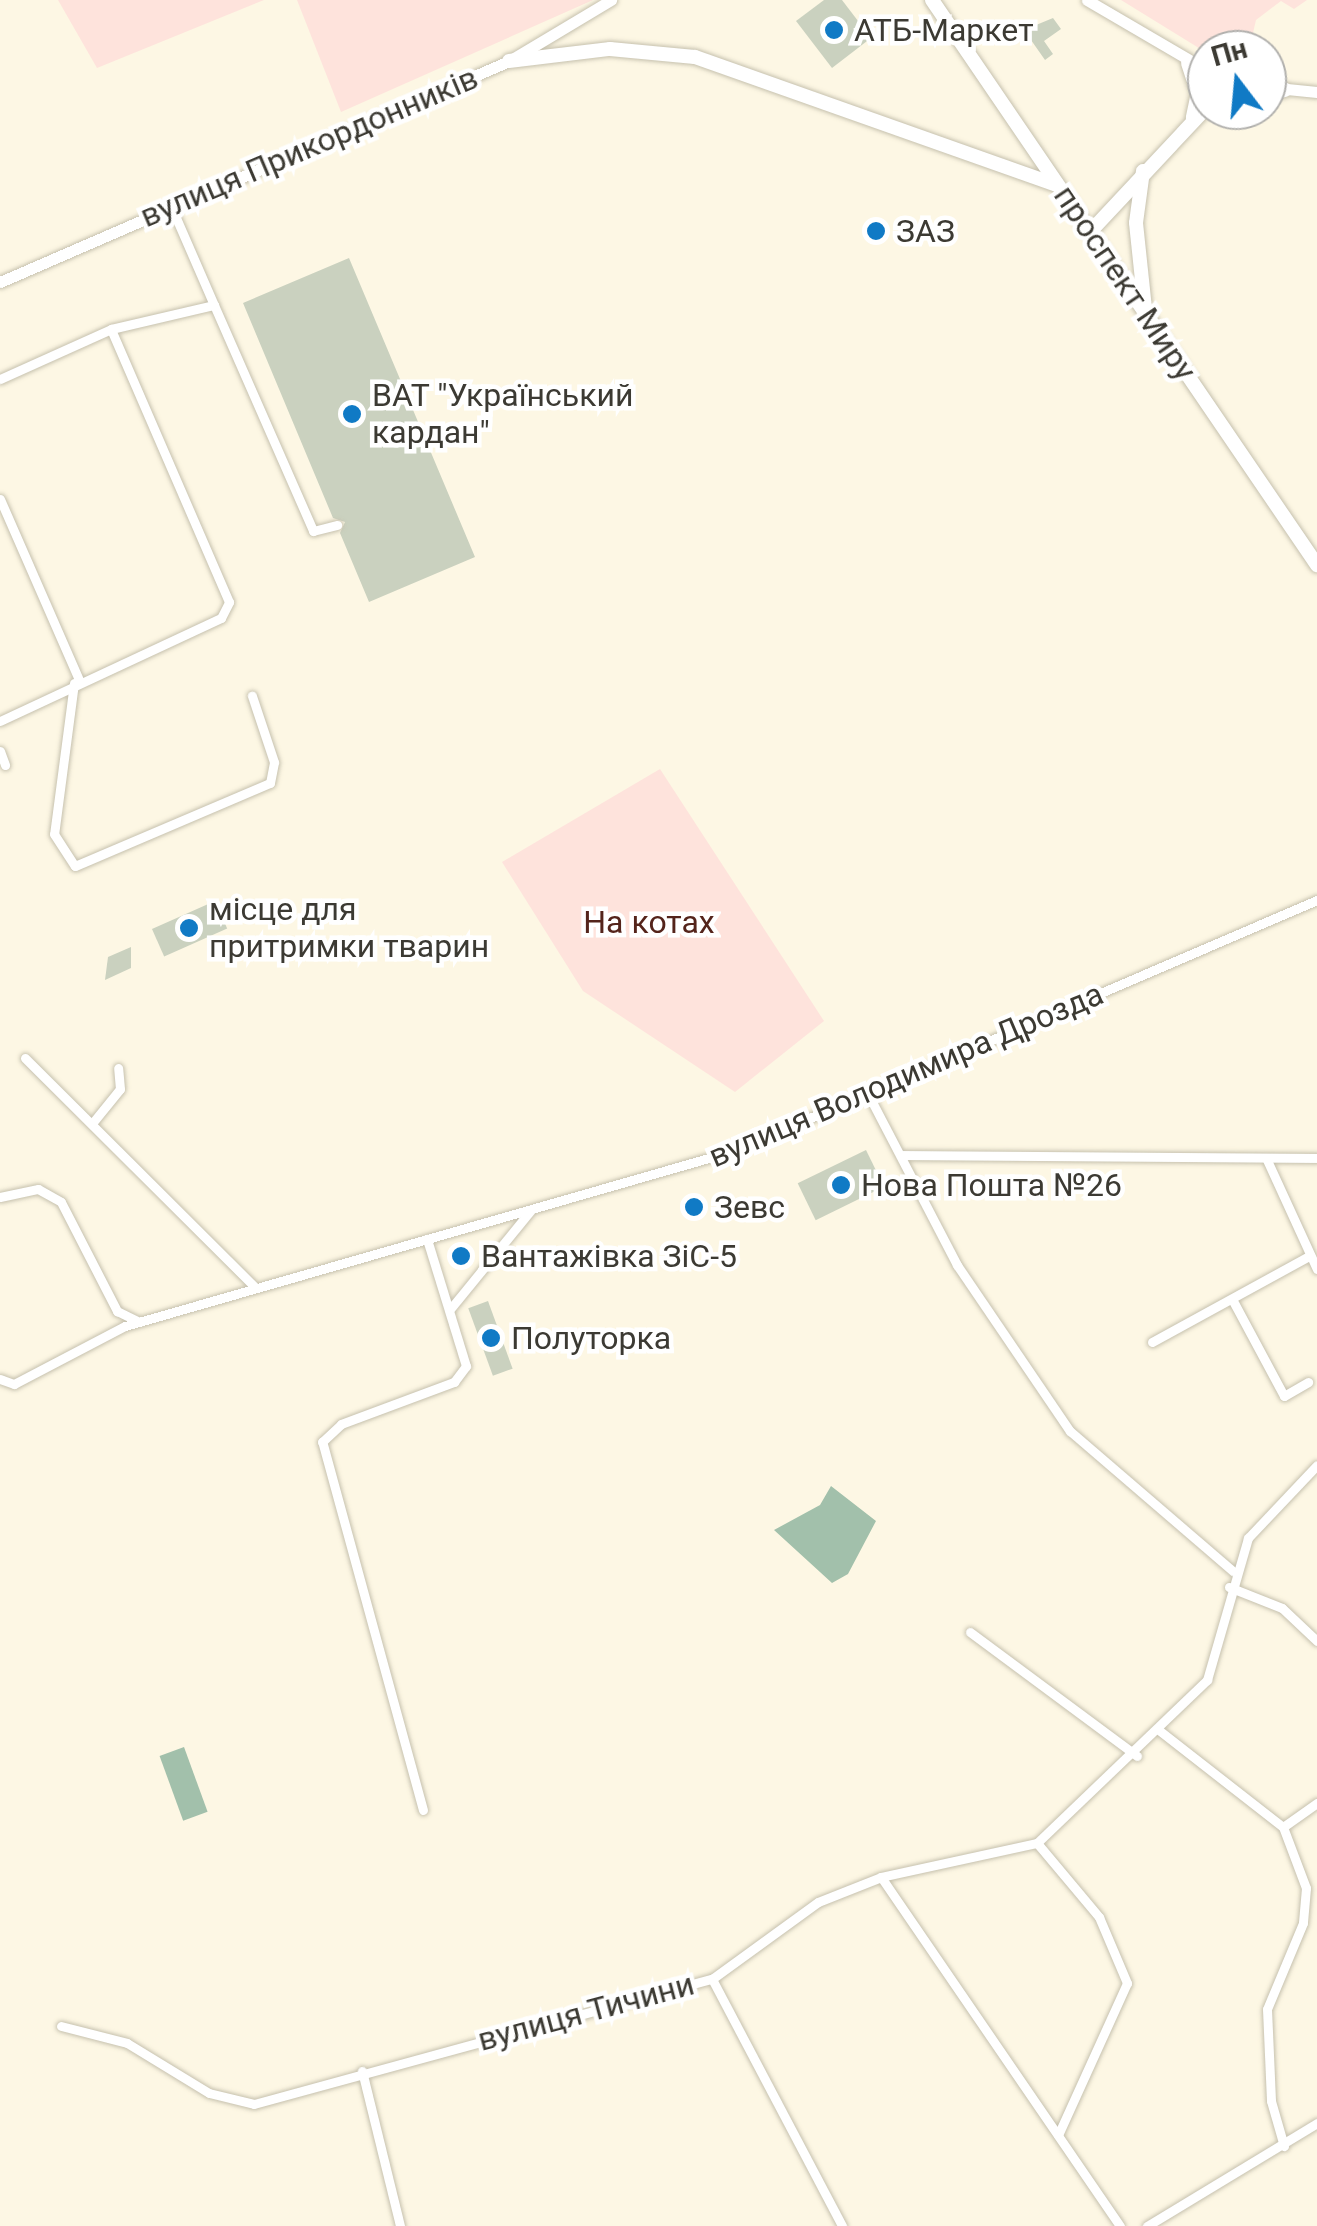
<!DOCTYPE html>
<html>
<head>
<meta charset="utf-8">
<style>
	body { margin:0 }
	#map { position:relative; width:1317px; height:2226px; overflow:hidden; background:#fdf7e4; font-family:Roboto,sans-serif }
	div>[style] { position:absolute }
	[style*='--x'] { left:calc(var(--x)*1px); top:calc(var(--y)*1px); width:calc(var(--w)*1px); rotate:calc(var(--a)*1deg) }
	.green>* { inset:0; background:#fee3dc }
	.water>* { inset:0; background:#a2c0ab; transform-origin:0 0 }
	.building>* { inset:0; background:#cad1bf; transform-origin:0 0 }
	.roads { filter:drop-shadow(0 0 2px #c6c1ae) drop-shadow(0 0 2px #c6c1ae) }
	.street>* { height:9px; margin:-4.5px; padding:0 4.5px; transform-origin:4.5px; border-radius:4.5px; background:#fff }
	.secondary>* { height:11px; margin:-5.5px; padding:0 5.5px; transform-origin:5.5px; border-radius:5.5px; background:#fff }
	.primary>* { height:14px; margin:-7px; padding:0 7px; transform-origin:7px; border-radius:7px; background:#fff }
	.dots>* { width:28px; height:28px; translate:-50% -50%; box-sizing:border-box; border:5px solid #fff; border-radius:50% }
	span { translate:-50% -50%; white-space:nowrap; text-align:center; line-height:1.15; -webkit-text-stroke:9px #fff; paint-order:stroke }
	.poi-label { font-size:32px; color:#3c3a33 }
	.left { translate:0 -50%; text-align:left }
	.street-label { font-size:32px; color:#3c3a33 }
	.park-label { font-size:32px; color:#54241b }
	.north { position:absolute; left:1187px; top:30px; width:100px; height:100px; box-sizing:border-box; background:#fff; border:2px solid #b1b0ad; border-radius:50%; rotate:344deg; font-size:28px; font-weight:700; line-height:40px; text-align:center; color:#3c3a33 }
	.north::after { content:''; display:block; margin:auto; width:35px; height:45px; background:#107ac5; clip-path:polygon(50% 0,100% 100%,50% 72%,0 100%) }
</style>
</head>
<body>
<div id="map">
	<div class="green">
		<i style="clip-path:polygon(58px 0,264px 0,97px 68px)"></i>
		<i style="clip-path:polygon(297px 0,593px 0,341px 112px)"></i>
		<i style="clip-path:polygon(1121px 0,1307px 0,1294px 9px,1281px 1px,1256px 20px,1249px 50px,1207px 53px)"></i>
		<i style="clip-path:polygon(660px 769px,824px 1021px,735px 1092px,583px 991px,502px 862px)"></i>
	</div>
	<div class="water">
		<i style="clip-path:polygon(831px 1486px,876px 1521px,848px 1574px,832px 1583px,774px 1530px,820px 1505px)"></i>
		<i style="left:184px;top:1747px;width:69px;height:26px;rotate:70deg"></i>
	</div>
	<div class="building">
		<i style="clip-path:polygon(824px 0,842px 0,871px 38px,832px 68px,796px 21px)"></i>
		<i style="clip-path:polygon(1053px 18px,1061px 29px,1044px 41px,1053px 54px,1045px 60px,1024px 30px)"></i>
		<i style="clip-path:polygon(349px 258px,475px 557px,369px 602px,340px 533px,345px 522px,333px 518px,243px 303px)"></i>
		<i style="left:215px;top:901px;width:30px;height:69px;rotate:66deg"></i>
		<i style="clip-path:polygon(131px 947px,131px 968px,105px 980px,108px 957px)"></i>
		<i style="left:866px;top:1150px;width:41px;height:76px;rotate:64deg"></i>
		<i style="left:488px;top:1301px;width:72px;height:21px;rotate:70deg"></i>
	</div>
	<div class="roads">
		<div class="street">
			<i style="--x:214;--y:305;--w:247;--a:66.3"></i>
			<i style="--x:313;--y:531;--w:25;--a:-14"></i>
			<i style="--x:0;--y:379;--w:122;--a:-24.2"></i>
			<i style="--x:0;--y:499;--w:197;--a:66.4"></i>
			<i style="--x:74;--y:683;--w:152;--a:97.5"></i>
			<i style="--x:54;--y:834;--w:38;--a:57"></i>
			<i style="--x:75;--y:866;--w:212;--a:-23.1"></i>
			<i style="--x:270;--y:783;--w:21;--a:-79"></i>
			<i style="--x:274;--y:762;--w:70;--a:-108.4"></i>
			<i style="--x:0;--y:721;--w:244;--a:-25"></i>
			<i style="--x:221;--y:618;--w:18;--a:-63"></i>
			<i style="--x:229;--y:602;--w:297;--a:-113.4"></i>
			<i style="--x:111;--y:329;--w:106;--a:-13.1"></i>
			<i style="--x:214;--y:305;--w:108;--a:-113.5"></i>
			<i style="--x:0;--y:751;--w:15;--a:70"></i>
			<i style="--x:25;--y:1058;--w:326;--a:44.9"></i>
			<i style="--x:868;--y:1094;--w:193;--a:62.5"></i>
			<i style="--x:957;--y:1265;--w:201;--a:55.8"></i>
			<i style="--x:1070;--y:1431;--w:215;--a:40.7"></i>
			<i style="--x:94;--y:1121;--w:41;--a:-50.9"></i>
			<i style="--x:120;--y:1089;--w:21;--a:-95"></i>
			<i style="--x:901;--y:1155;--w:416;--a:0.4"></i>
			<i style="--x:1267;--y:1160;--w:120;--a:65.4"></i>
			<i style="--x:0;--y:1197;--w:39;--a:-12"></i>
			<i style="--x:38;--y:1189;--w:26;--a:29"></i>
			<i style="--x:61;--y:1202;--w:123;--a:62.8"></i>
			<i style="--x:117;--y:1311;--w:25;--a:26"></i>
			<i style="--x:1232;--y:1299;--w:110;--a:61.8"></i>
			<i style="--x:1284;--y:1396;--w:28;--a:-30"></i>
			<i style="--x:451;--y:1308;--w:127;--a:-50.8"></i>
			<i style="--x:1152;--y:1342;--w:179;--a:-28.7"></i>
			<i style="--x:0;--y:1379;--w:15;--a:20"></i>
			<i style="--x:14;--y:1384;--w:125;--a:-27.6"></i>
			<i style="--x:125;--y:1326;--w:633;--a:-16.06"></i>
			<i style="--x:733;--y:1151;--w:636;--a:-23.26"></i>
			<i style="--x:1229;--y:1587;--w:57;--a:21.6"></i>
			<i style="--x:1282;--y:1608;--w:48;--a:43.3"></i>
			<i style="--x:970;--y:1632;--w:208;--a:36.6"></i>
			<i style="--x:1160;--y:1731;--w:156;--a:38"></i>
			<i style="--x:1283;--y:1827;--w:42;--a:-35.2"></i>
			<i style="--x:423;--y:1810;--w:382;--a:-105.3"></i>
			<i style="--x:322;--y:1442;--w:26;--a:-43"></i>
			<i style="--x:341;--y:1424;--w:121;--a:-20.4"></i>
			<i style="--x:454;--y:1382;--w:20;--a:-53"></i>
			<i style="--x:466;--y:1366;--w:133;--a:-107.1"></i>
			<i style="--x:1283;--y:1827;--w:65;--a:69.3"></i>
			<i style="--x:1306;--y:1888;--w:35;--a:95"></i>
			<i style="--x:1303;--y:1923;--w:93;--a:112.7"></i>
			<i style="--x:1267;--y:2009;--w:92;--a:87.5"></i>
			<i style="--x:1271;--y:2101;--w:47;--a:73.9"></i>
			<i style="--x:1037;--y:1843;--w:97;--a:50"></i>
			<i style="--x:1099;--y:1917;--w:72;--a:67"></i>
			<i style="--x:1127;--y:1983;--w:167;--a:114.4"></i>
			<i style="--x:881;--y:1877;--w:423;--a:55.6"></i>
			<i style="--x:712;--y:1979;--w:279;--a:62.2"></i>
			<i style="--x:61;--y:2026;--w:68;--a:14.4"></i>
			<i style="--x:127;--y:2043;--w:96;--a:31.4"></i>
			<i style="--x:209;--y:2093;--w:46;--a:13.7"></i>
			<i style="--x:254;--y:2104;--w:475;--a:-15.3"></i>
			<i style="--x:712;--y:1979;--w:131;--a:-36"></i>
			<i style="--x:818;--y:1902;--w:68;--a:-21.6"></i>
			<i style="--x:881;--y:1877;--w:160;--a:-12.3"></i>
			<i style="--x:1037;--y:1843;--w:236;--a:-43.8"></i>
			<i style="--x:1207;--y:1680;--w:148;--a:-73.9"></i>
			<i style="--x:1248;--y:1538;--w:100;--a:-46.6"></i>
			<i style="--x:362;--y:2071;--w:160;--a:76.2"></i>
			<i style="--x:1147;--y:2226;--w:199;--a:-31.2"></i>
		</div>
		<div class="secondary">
			<i style="--x:1087;--y:0;--w:139;--a:30.3"></i>
			<i style="--x:1267;--y:87;--w:50;--a:5.7"></i>
			<i style="--x:0;--y:282;--w:555;--a:-23.47"></i>
			<i style="--x:509;--y:61;--w:119;--a:-30.9"></i>
		</div>
		<div class="primary">
			<i style="--x:932;--y:0;--w:684;--a:55.73"></i>
			<i style="--x:509;--y:61;--w:102;--a:-6.8"></i>
			<i style="--x:610;--y:49;--w:85;--a:5.4"></i>
			<i style="--x:695;--y:57;--w:384;--a:19.5"></i>
			<i style="--x:1188;--y:63;--w:32;--a:72"></i>
			<i style="--x:1198;--y:93;--w:25;--a:102"></i>
			<i style="--x:1267;--y:95;--w:19;--a:-16"></i>
			<i style="--x:1143;--y:171;--w:52;--a:97.7"></i>
			<i style="--x:1136;--y:223;--w:85;--a:84"></i>
			<i style="--x:1090;--y:232;--w:171;--a:-46.9"></i>
		</div>
	</div>
	<div class="dots">
		<i style="left:834px;top:30px;background:#107ac5"></i>
		<i style="left:876px;top:231px;background:#107ac5"></i>
		<i style="left:352px;top:414px;background:#107ac5"></i>
		<i style="left:189px;top:928px;background:#107ac5"></i>
		<i style="left:841px;top:1185px;background:#107ac5"></i>
		<i style="left:694px;top:1207px;background:#107ac5"></i>
		<i style="left:461px;top:1256px;background:#107ac5"></i>
		<i style="left:491px;top:1338px;background:#107ac5"></i>
	</div>
	<div class="poi-label">
		<span class="left" style="left:854px;top:30px">АТБ-Маркет</span>
		<span class="left" style="left:896px;top:231px">ЗАЗ</span>
		<span class="left" style="left:372px;top:414px">ВАТ "Український<br>кардан"</span>
		<span class="left" style="left:209px;top:928px">місце для<br>притримки тварин</span>
		<span class="left" style="left:861px;top:1185px">Нова Пошта №26</span>
		<span class="left" style="left:714px;top:1207px">Зевс</span>
		<span class="left" style="left:481px;top:1256px">Вантажівка ЗіС-5</span>
		<span class="left" style="left:511px;top:1338px">Полуторка</span>
	</div>
	<div class="street-label">
		<span style="left:309px;top:147px;rotate:-23deg">вулиця Прикордонників</span>
		<span style="left:1125px;top:283px;rotate:56deg">проспект Миру</span>
		<span style="left:906px;top:1075px;rotate:-23deg">вулиця Володимира Дрозда</span>
		<span style="left:586px;top:2012px;rotate:-15deg">вулиця Тичини</span>
	</div>
	<div class="park-label">
		<span style="left:649px;top:922px">На котах</span>
	</div>
	<div class="north">Пн</div>
</div>
</body>
</html>
